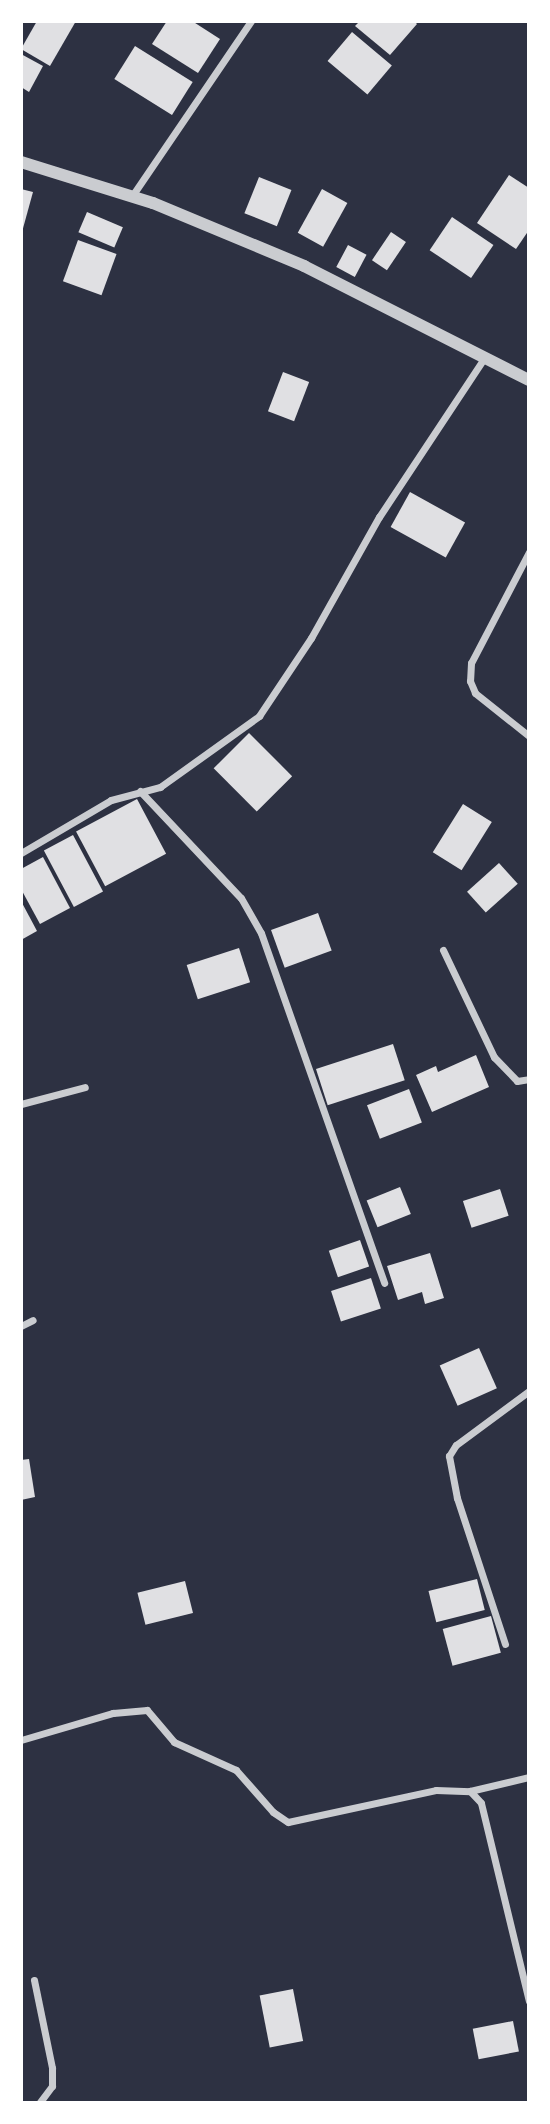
<!DOCTYPE html>
<html>
<head>
<meta charset="utf-8">
<style>
	body { margin:0 }
	#map { position:relative; width:550px; height:2124px; overflow:hidden; background:#2d3142; font-family:"PT Sans Narrow",sans-serif }
	div>[style] { position:absolute }
	[style*='--x'] { left:calc(var(--x)*1px); top:calc(var(--y)*1px); width:calc(var(--w)*1px); rotate:calc(var(--a)*1deg) }
	.building>* { inset:0; background:#e0e0e3; transform-origin:0 0 }
	.minor>* { height:7px; margin:-3.5px; padding:0 3.5px; transform-origin:3.5px; border-radius:3.5px; background:#caccd0 }
	.tertiary>* { height:12px; margin:-6px; padding:0 6px; transform-origin:6px; border-radius:6px; background:#caccd0 }
	span { translate:-50% -50%; white-space:nowrap; text-align:center; line-height:1.15; -webkit-text-stroke:6px #fff; paint-order:stroke }
	.frame { position:absolute; inset:0; border:23px solid #fff; pointer-events:none }
</style>
</head>
<body>
<div id="map">
	<div class="building">
		<i style="clip-path:polygon(37px 21px,76px 21px,50px 66px,21px 49px)"></i>
		<i style="clip-path:polygon(167px 21px,192px 21px,220px 39px,198px 73px,152px 44px)"></i>
		<i style="clip-path:polygon(360px 21px,414px 21px,417px 24px,390px 55px,355px 26px)"></i>
		<i style="left:352px;top:32px;width:52px;height:38px;rotate:40deg"></i>
		<i style="left:135px;top:46px;width:68px;height:39px;rotate:32deg"></i>
		<i style="clip-path:polygon(21px 54px,43px 66px,29px 92px,21px 87px)"></i>
		<i style="clip-path:polygon(509px 175px,529px 188px,529px 230px,516px 249px,477px 223px)"></i>
		<i style="left:259px;top:177px;width:35px;height:39px;rotate:22deg"></i>
		<i style="clip-path:polygon(21px 189px,33px 192px,22px 232px,21px 232px)"></i>
		<i style="left:322px;top:189px;width:29px;height:50px;rotate:29deg"></i>
		<i style="left:87px;top:212px;width:39px;height:22px;rotate:23deg"></i>
		<i style="left:452px;top:217px;width:50px;height:40px;rotate:34deg"></i>
		<i style="left:391px;top:232px;width:18px;height:34px;rotate:34deg"></i>
		<i style="left:78px;top:240px;width:41px;height:44px;rotate:20deg"></i>
		<i style="left:348px;top:245px;width:21px;height:25px;rotate:28deg"></i>
		<i style="left:283px;top:372px;width:28px;height:42px;rotate:21deg"></i>
		<i style="left:410px;top:492px;width:63px;height:40px;rotate:29deg"></i>
		<i style="left:249px;top:733px;width:61px;height:50px;rotate:45deg"></i>
		<i style="left:137px;top:799px;width:62px;height:69px;rotate:62deg"></i>
		<i style="left:463px;top:804px;width:34px;height:57px;rotate:32deg"></i>
		<i style="left:73px;top:835px;width:64px;height:33px;rotate:62deg"></i>
		<i style="clip-path:polygon(43px 857px,70px 908px,40px 924px,21px 889px,21px 869px)"></i>
		<i style="left:499px;top:863px;width:28px;height:43px;rotate:48deg"></i>
		<i style="clip-path:polygon(21px 901px,37px 931px,21px 940px)"></i>
		<i style="left:318px;top:913px;width:40px;height:50px;rotate:70deg"></i>
		<i style="left:239px;top:948px;width:36px;height:55px;rotate:72deg"></i>
		<i style="left:393px;top:1044px;width:38px;height:81px;rotate:72deg"></i>
		<i style="clip-path:polygon(476px 1055px,489px 1087px,432px 1112px,416px 1075px,436px 1066px,438px 1072px)"></i>
		<i style="left:409px;top:1089px;width:36px;height:45px;rotate:69deg"></i>
		<i style="left:400px;top:1187px;width:29px;height:36px;rotate:68deg"></i>
		<i style="left:500px;top:1189px;width:28px;height:39px;rotate:72deg"></i>
		<i style="left:360px;top:1240px;width:28px;height:33px;rotate:71deg"></i>
		<i style="clip-path:polygon(430px 1253px,444px 1298px,425px 1304px,422px 1292px,398px 1300px,387px 1266px)"></i>
		<i style="left:371px;top:1278px;width:32px;height:42px;rotate:72deg"></i>
		<i style="left:479px;top:1348px;width:44px;height:43px;rotate:66deg"></i>
		<i style="clip-path:polygon(29px 1459px,35px 1497px,21px 1500px,21px 1460px)"></i>
		<i style="left:477px;top:1579px;width:32px;height:50px;rotate:76deg"></i>
		<i style="left:185px;top:1581px;width:33px;height:49px;rotate:76deg"></i>
		<i style="left:491px;top:1616px;width:38px;height:50px;rotate:75deg"></i>
		<i style="left:293px;top:1989px;width:53px;height:34px;rotate:79deg"></i>
		<i style="left:513px;top:2021px;width:31px;height:41px;rotate:79deg"></i>
	</div>
	<div class="minor">
		<i style="--x:132;--y:196;--w:212;--a:-55.8"></i>
		<i style="--x:529;--y:552;--w:125;--a:117.6"></i>
		<i style="--x:471;--y:663;--w:18;--a:93"></i>
		<i style="--x:470;--y:681;--w:13;--a:67"></i>
		<i style="--x:475;--y:693;--w:69;--a:38.5"></i>
		<i style="--x:140;--y:791;--w:147;--a:46.7"></i>
		<i style="--x:241;--y:898;--w:40;--a:60.3"></i>
		<i style="--x:261;--y:933;--w:371;--a:70.6"></i>
		<i style="--x:21;--y:853;--w:104;--a:-30.5"></i>
		<i style="--x:111;--y:800;--w:51;--a:-14.9"></i>
		<i style="--x:160;--y:787;--w:122;--a:-35.6"></i>
		<i style="--x:259;--y:716;--w:94;--a:-56.3"></i>
		<i style="--x:311;--y:638;--w:139;--a:-60.7"></i>
		<i style="--x:379;--y:517;--w:192;--a:-56.5"></i>
		<i style="--x:443;--y:950;--w:119;--a:64.5"></i>
		<i style="--x:494;--y:1057;--w:33;--a:46"></i>
		<i style="--x:517;--y:1081;--w:12;--a:-9"></i>
		<i style="--x:21;--y:1104;--w:66;--a:-14.9"></i>
		<i style="--x:21;--y:1326;--w:13;--a:-27"></i>
		<i style="--x:505;--y:1644;--w:154;--a:-108.2"></i>
		<i style="--x:457;--y:1498;--w:43;--a:-100.8"></i>
		<i style="--x:449;--y:1456;--w:13;--a:-58"></i>
		<i style="--x:456;--y:1445;--w:91;--a:-36.5"></i>
		<i style="--x:21;--y:1740;--w:96;--a:-16.4"></i>
		<i style="--x:113;--y:1713;--w:34;--a:-5"></i>
		<i style="--x:147;--y:1710;--w:42;--a:49.8"></i>
		<i style="--x:174;--y:1742;--w:68;--a:24.3"></i>
		<i style="--x:236;--y:1770;--w:56;--a:48.6"></i>
		<i style="--x:273;--y:1812;--w:18;--a:34"></i>
		<i style="--x:288;--y:1822;--w:151;--a:-12.2"></i>
		<i style="--x:436;--y:1790;--w:34;--a:2"></i>
		<i style="--x:470;--y:1791;--w:16;--a:47"></i>
		<i style="--x:481;--y:1803;--w:204;--a:76.4"></i>
		<i style="--x:470;--y:1791;--w:61;--a:-13.3"></i>
		<i style="--x:34;--y:1980;--w:90;--a:78.4"></i>
		<i style="--x:52;--y:2068;--w:18;--a:90"></i>
		<i style="--x:52;--y:2086;--w:21;--a:127"></i>
	</div>
	<div class="tertiary">
		<i style="--x:21;--y:162;--w:138;--a:17.3"></i>
		<i style="--x:153;--y:203;--w:164;--a:22.6"></i>
		<i style="--x:304;--y:266;--w:252;--a:26.9"></i>
	</div>
	<div class="frame"></div>
</div>
</body>
</html>
